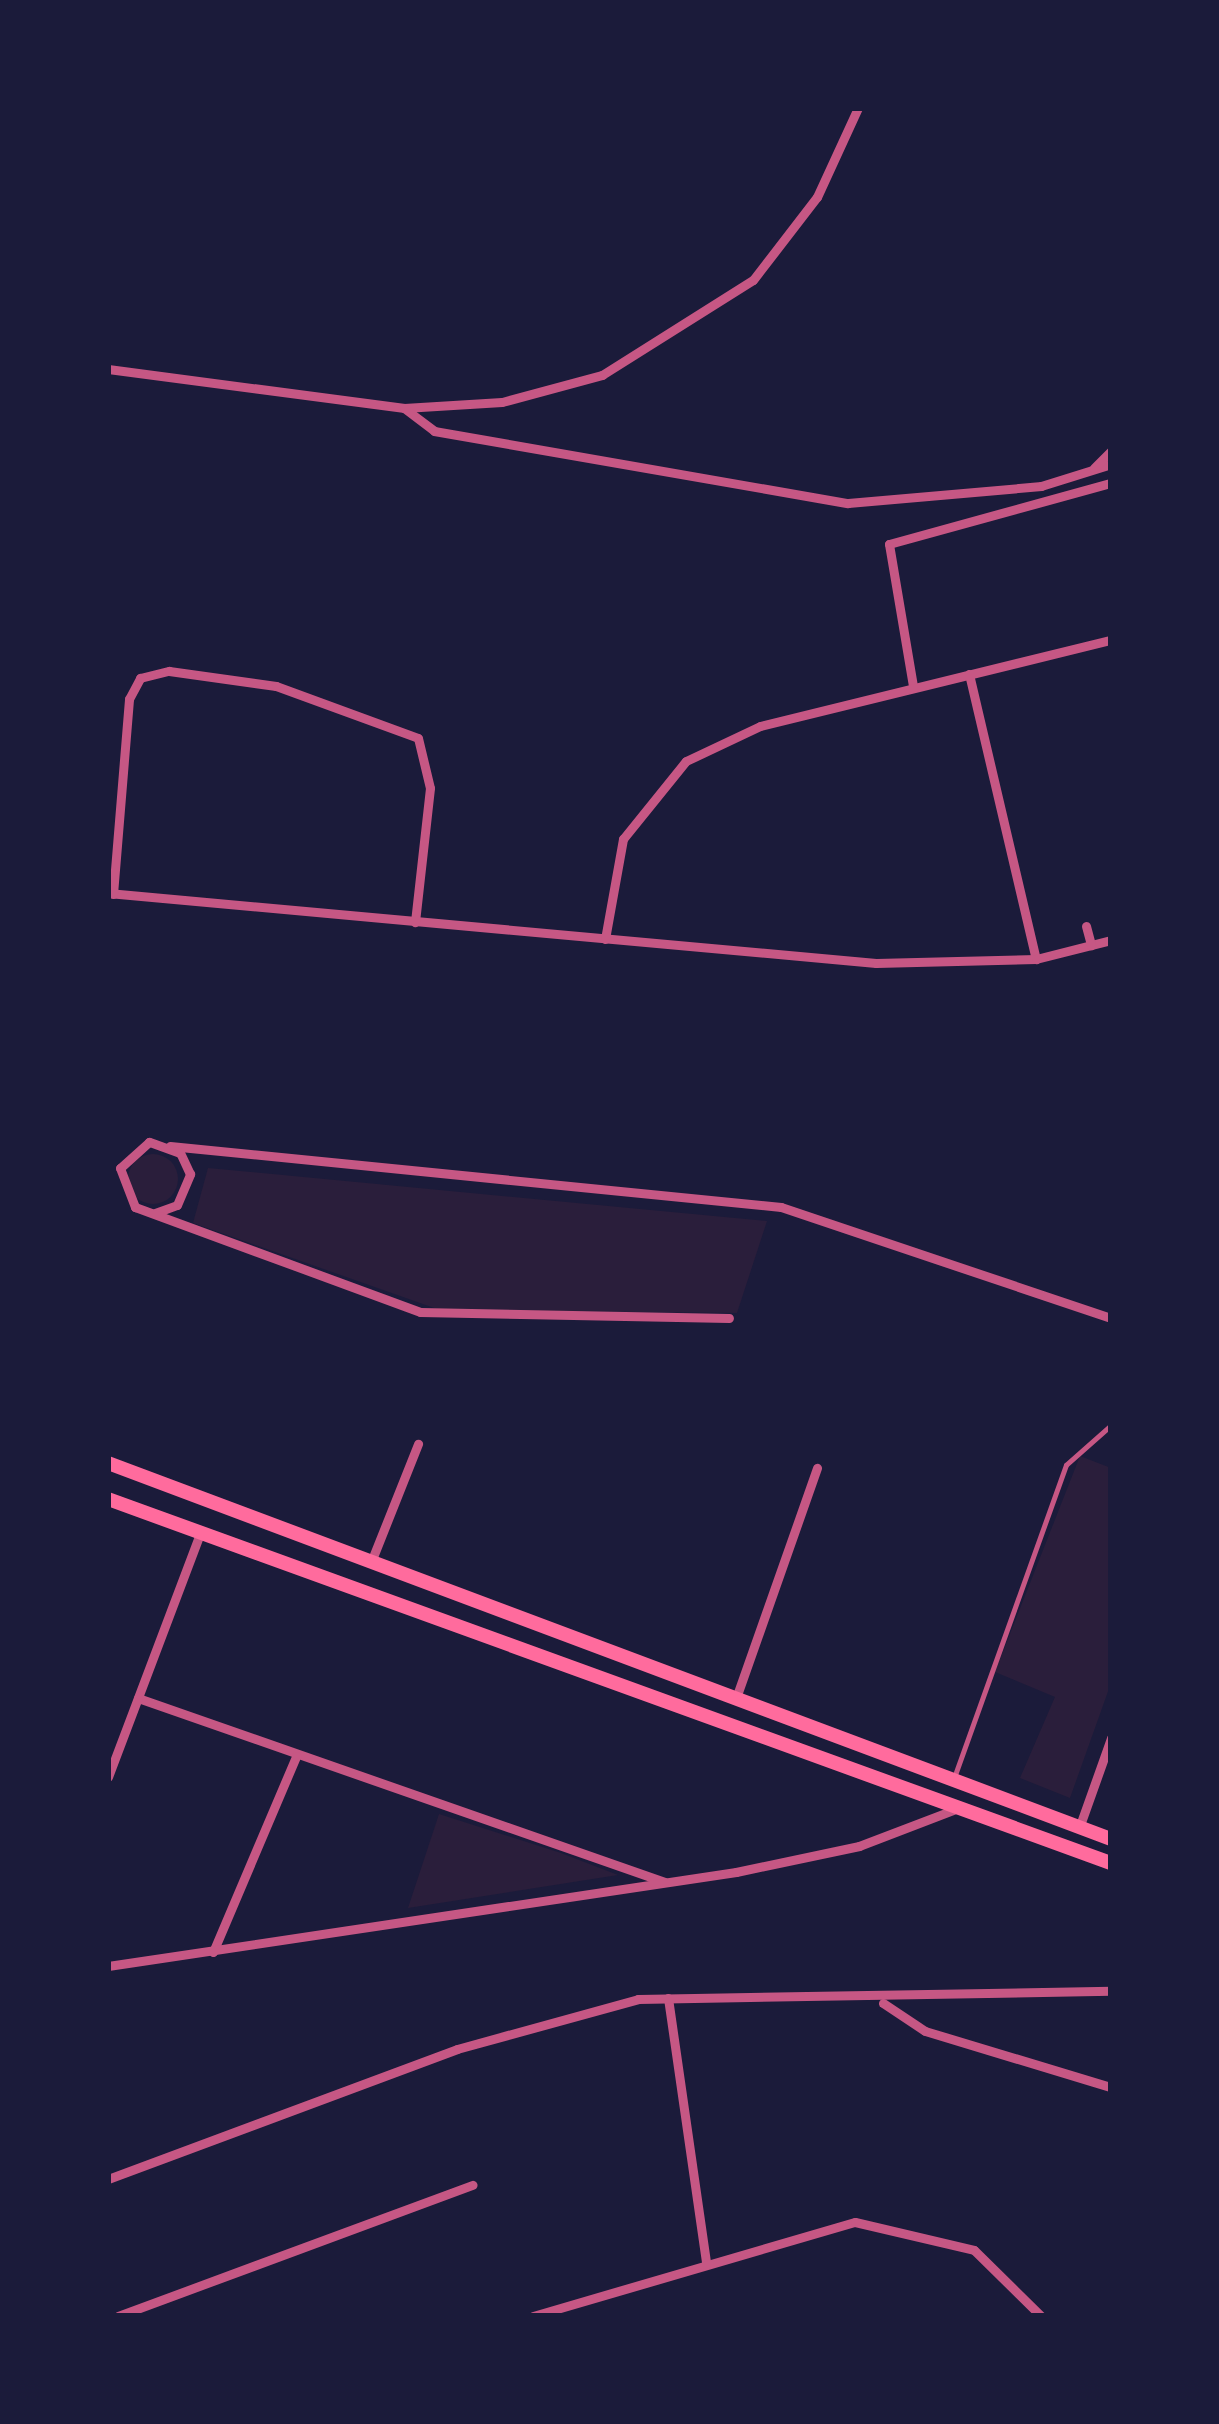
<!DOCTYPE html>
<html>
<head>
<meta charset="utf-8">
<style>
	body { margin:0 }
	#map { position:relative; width:1219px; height:2424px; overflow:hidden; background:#1b1b3a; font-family:"Source Serif 4",serif }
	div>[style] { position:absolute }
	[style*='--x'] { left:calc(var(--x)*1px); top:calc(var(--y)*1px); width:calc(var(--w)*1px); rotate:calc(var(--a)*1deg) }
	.green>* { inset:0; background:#2a1e3b }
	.round { border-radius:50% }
	.service>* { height:4.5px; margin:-2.25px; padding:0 2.25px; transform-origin:2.25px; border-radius:2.25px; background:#c65784 }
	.minor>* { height:9px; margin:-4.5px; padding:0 4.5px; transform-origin:4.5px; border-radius:4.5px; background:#c65784 }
	.trunk>* { height:14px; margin:-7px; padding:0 7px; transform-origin:7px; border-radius:7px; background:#ff6b9d }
	span { translate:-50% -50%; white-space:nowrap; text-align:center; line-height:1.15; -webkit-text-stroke:9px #1b1b3a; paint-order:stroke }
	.frame { position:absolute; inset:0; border:111px solid #1b1b3a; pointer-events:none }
</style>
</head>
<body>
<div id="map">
	<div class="green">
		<i class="round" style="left:128px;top:1154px;width:50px;height:50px"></i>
		<i style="clip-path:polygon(208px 1168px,767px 1221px,737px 1313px,440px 1310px,193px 1223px)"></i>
		<i style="clip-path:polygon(1080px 1456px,1111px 1468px,1111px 1683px,1070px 1798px,1020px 1778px,1055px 1697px,995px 1672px)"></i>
		<i style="clip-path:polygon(439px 1814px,561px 1853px,618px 1875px,408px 1908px)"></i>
	</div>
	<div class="service">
		<i style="--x:955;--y:1775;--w:329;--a:-70.3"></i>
		<i style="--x:1066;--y:1465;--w:60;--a:-41.6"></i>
	</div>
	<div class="minor">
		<i style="--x:108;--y:369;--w:299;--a:7.5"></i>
		<i style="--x:404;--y:408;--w:98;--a:-3.5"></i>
		<i style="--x:502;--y:402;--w:104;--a:-15.1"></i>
		<i style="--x:602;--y:375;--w:178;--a:-32.2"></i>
		<i style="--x:753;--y:280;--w:105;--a:-52.4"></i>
		<i style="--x:817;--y:197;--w:98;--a:-65.3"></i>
		<i style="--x:404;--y:408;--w:38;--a:37"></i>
		<i style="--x:434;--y:431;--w:420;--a:9.9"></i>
		<i style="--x:848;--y:503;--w:194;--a:-5"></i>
		<i style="--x:1041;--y:486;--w:73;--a:-17.4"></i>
		<i style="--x:1094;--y:468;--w:24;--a:-45"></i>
		<i style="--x:969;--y:674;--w:293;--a:76.8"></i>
		<i style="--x:913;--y:686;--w:144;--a:-99.6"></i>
		<i style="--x:889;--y:544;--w:230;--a:-15.4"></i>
		<i style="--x:108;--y:893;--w:771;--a:5.21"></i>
		<i style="--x:876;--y:963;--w:160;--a:-1.4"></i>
		<i style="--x:1036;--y:959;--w:77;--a:-14.2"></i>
		<i style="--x:113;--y:894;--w:196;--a:-85.3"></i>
		<i style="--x:129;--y:699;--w:24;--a:-62"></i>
		<i style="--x:140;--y:678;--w:30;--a:-14"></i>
		<i style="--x:169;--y:671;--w:108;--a:8"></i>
		<i style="--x:276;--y:686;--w:151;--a:20.1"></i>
		<i style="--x:418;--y:738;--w:51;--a:76.5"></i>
		<i style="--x:430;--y:788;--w:135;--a:96.4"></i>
		<i style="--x:1086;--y:926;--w:20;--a:75"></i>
		<i style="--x:605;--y:939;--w:102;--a:-79.8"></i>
		<i style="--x:623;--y:839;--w:100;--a:-51.1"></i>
		<i style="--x:686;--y:761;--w:82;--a:-25.3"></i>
		<i style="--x:760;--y:726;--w:361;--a:-13.8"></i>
		<i style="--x:170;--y:1146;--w:614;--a:5.7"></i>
		<i style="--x:781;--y:1207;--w:348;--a:18.6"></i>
		<i style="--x:155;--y:1213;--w:23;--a:-20"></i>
		<i style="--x:177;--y:1205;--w:34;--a:-67"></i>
		<i style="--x:190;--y:1174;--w:23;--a:-115"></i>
		<i style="--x:180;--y:1153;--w:33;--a:-160"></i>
		<i style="--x:149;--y:1142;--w:39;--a:138"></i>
		<i style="--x:120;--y:1168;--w:42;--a:69"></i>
		<i style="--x:135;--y:1207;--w:304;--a:20.2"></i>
		<i style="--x:420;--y:1312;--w:309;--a:1.1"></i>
		<i style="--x:373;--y:1557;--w:122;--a:-68.3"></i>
		<i style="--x:138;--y:1698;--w:558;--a:19.25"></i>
		<i style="--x:736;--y:1698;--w:244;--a:-70.6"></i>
		<i style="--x:108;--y:1777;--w:261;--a:-69.3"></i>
		<i style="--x:1079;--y:1828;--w:96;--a:-70.4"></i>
		<i style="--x:213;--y:1952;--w:213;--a:-67"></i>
		<i style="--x:108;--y:1966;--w:635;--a:-8.51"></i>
		<i style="--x:736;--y:1872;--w:126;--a:-11.9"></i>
		<i style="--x:859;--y:1846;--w:104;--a:-20.9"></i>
		<i style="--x:668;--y:1998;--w:267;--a:81.8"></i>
		<i style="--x:883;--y:2003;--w:50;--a:33.7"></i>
		<i style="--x:925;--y:2031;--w:194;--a:16.8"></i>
		<i style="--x:108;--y:2179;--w:372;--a:-20.4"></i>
		<i style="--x:457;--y:2049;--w:188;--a:-15.4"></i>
		<i style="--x:638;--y:1999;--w:473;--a:-1"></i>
		<i style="--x:118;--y:2316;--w:378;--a:-20.3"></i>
		<i style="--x:533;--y:2316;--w:335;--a:-16.3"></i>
		<i style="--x:855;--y:2222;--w:122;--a:13.2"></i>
		<i style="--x:974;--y:2250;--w:94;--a:44.6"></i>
	</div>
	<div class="trunk">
		<i style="--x:108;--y:1463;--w:1071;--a:20.55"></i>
		<i style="--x:108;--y:1499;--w:1067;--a:19.95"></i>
	</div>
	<div class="frame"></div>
</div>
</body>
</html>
